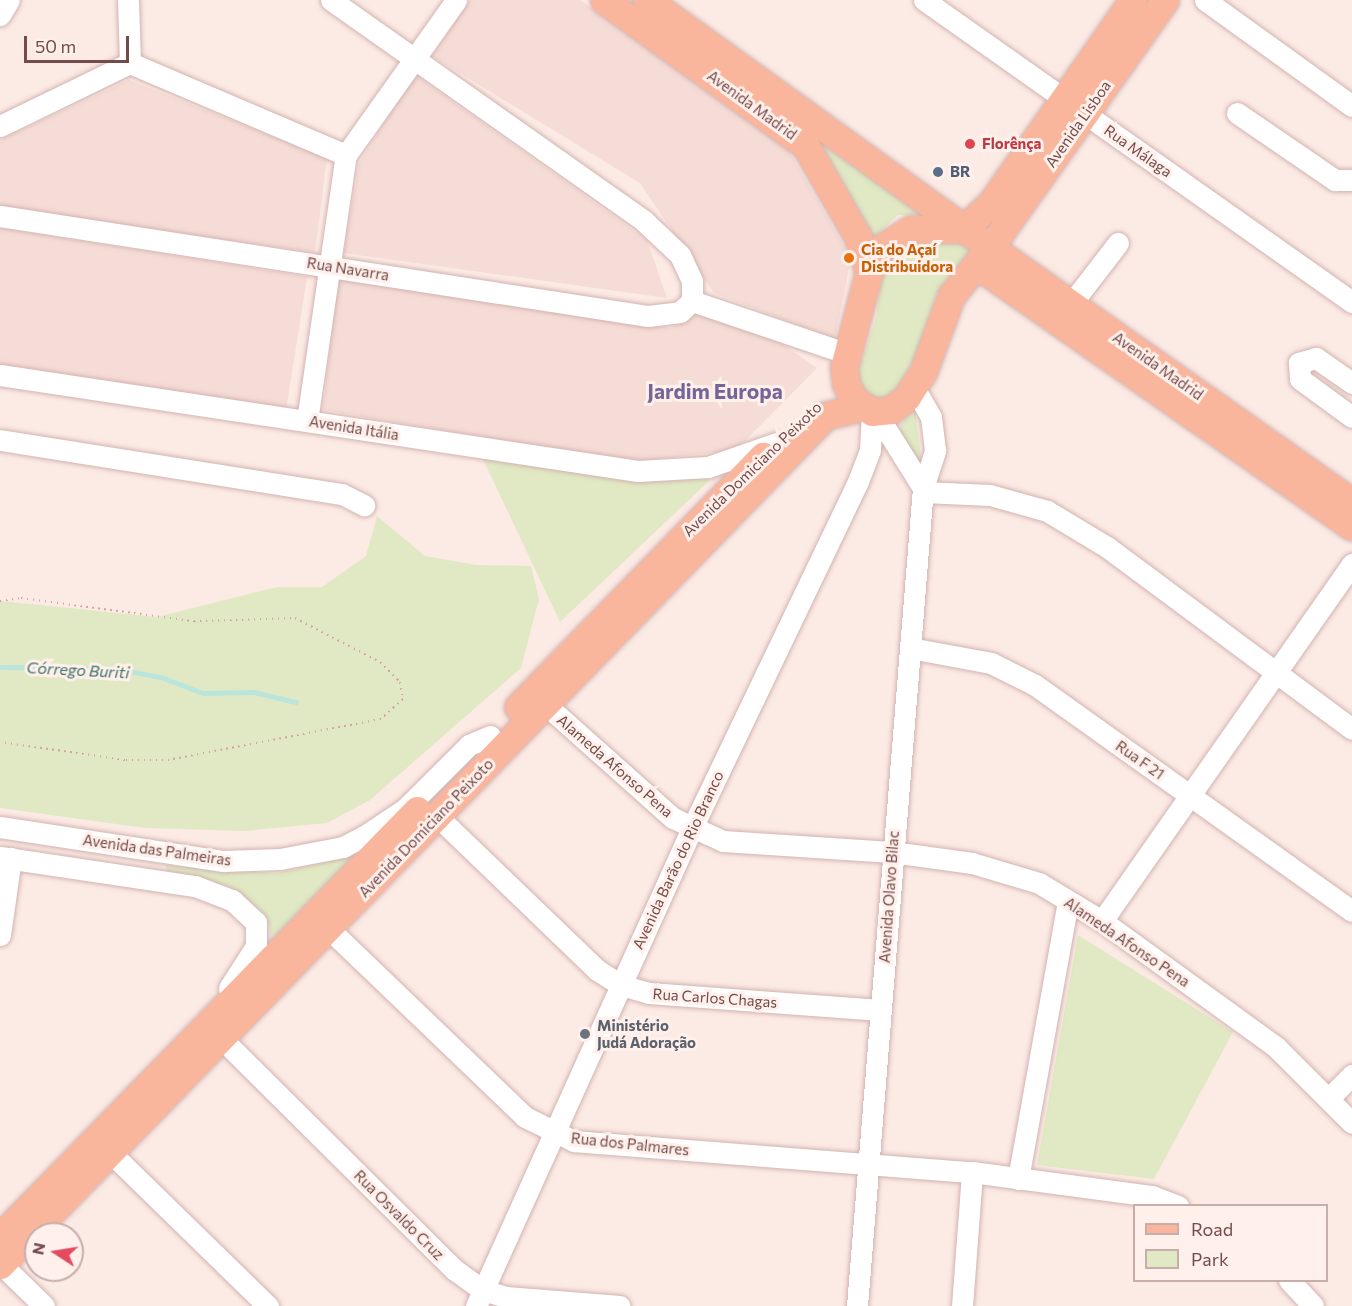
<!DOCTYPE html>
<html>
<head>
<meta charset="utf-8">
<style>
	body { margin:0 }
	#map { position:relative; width:1352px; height:1306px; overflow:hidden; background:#fceae4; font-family:Commissioner,sans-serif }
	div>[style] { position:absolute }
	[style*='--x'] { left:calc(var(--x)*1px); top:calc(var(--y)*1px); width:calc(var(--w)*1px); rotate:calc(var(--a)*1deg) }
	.residential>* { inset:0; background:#f6dcd6; transform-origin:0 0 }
	.green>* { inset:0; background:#e0e9c3 }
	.stream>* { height:4.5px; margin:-2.25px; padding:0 2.25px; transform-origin:2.25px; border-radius:2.25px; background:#b9e5dc }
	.path>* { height:2px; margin-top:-1px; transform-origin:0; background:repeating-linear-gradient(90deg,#d6a19f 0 1.5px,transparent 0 6px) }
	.roads { filter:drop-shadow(0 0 2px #d2b3b0) drop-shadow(0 0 2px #d2b3b0) }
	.minor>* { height:21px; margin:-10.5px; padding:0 10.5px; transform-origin:10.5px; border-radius:10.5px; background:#fff }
	.major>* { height:27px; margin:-13.5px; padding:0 13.5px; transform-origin:13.5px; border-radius:13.5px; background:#fab69d }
	.dots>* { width:16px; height:16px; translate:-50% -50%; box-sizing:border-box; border:3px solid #fff0eb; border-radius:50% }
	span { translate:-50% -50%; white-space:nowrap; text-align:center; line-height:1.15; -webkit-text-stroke:6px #fff0eb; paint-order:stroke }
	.street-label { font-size:15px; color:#744a4a }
	.health-label { font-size:15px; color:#be3a42; font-weight:700 }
	.left { translate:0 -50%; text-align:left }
	.service-label { font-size:15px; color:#4e5e75; font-weight:700 }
	.food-label { font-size:15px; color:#c56008; font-weight:700 }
	.worship-label { font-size:15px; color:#5b616d; font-weight:700 }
	.water-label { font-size:16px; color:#3b7368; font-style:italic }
	.district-label { font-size:21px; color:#756698; font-weight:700 }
	.legend { position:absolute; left:1133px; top:1204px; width:195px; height:78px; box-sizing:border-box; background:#fff0eb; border:2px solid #c7aeab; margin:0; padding:8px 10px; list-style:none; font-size:18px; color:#744a4a }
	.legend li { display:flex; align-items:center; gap:12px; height:30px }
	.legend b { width:30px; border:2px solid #c7aeab }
	.north { position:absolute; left:24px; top:1222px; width:60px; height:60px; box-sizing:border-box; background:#fff0eb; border:2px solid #c7aeab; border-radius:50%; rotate:282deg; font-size:16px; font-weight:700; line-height:24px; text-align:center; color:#744a4a }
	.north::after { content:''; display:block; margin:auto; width:21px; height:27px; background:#e54b60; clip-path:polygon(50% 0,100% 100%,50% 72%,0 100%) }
	.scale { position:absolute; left:24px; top:36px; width:105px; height:27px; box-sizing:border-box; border:3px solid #744a4a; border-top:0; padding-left:8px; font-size:18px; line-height:21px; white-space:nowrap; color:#744a4a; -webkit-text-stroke:4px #fff0eb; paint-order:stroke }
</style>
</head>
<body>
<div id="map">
	<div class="residential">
		<i style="clip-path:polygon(470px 0,580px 0,783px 141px,851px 258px,835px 339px,714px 293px,640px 183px,432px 56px)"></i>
		<i style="clip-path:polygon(414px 74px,647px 240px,667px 298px,344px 253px,359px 164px)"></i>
		<i style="clip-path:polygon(129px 80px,327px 158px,315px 252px,0 210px,0 140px)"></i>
		<i style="left:0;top:228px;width:311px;height:136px;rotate:9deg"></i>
		<i style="clip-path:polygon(338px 277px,671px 328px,695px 313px,781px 343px,817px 368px,736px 450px,632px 462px,323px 410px)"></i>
	</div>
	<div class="green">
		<i style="clip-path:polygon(614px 0,636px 0,938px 215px,898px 215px,868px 243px,822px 157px)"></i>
		<i style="clip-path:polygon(960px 241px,969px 246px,969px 257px,936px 294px,920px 346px,899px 388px,881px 403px,860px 397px,857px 374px,876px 318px,882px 269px,903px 242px)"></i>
		<i style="clip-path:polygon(914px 400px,922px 466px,899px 429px)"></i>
		<i style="clip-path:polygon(481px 455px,710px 480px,560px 622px)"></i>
		<i style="clip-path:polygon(377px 516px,425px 556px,476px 565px,531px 566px,539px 599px,521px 668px,370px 800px,327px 823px,245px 831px,145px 828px,0 808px,0 601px,157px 617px,277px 587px,322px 587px,366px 556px)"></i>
		<i style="clip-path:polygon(367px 853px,273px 952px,269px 924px,252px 904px,167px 873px,166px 865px,277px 873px)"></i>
		<i style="clip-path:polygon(1078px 935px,1233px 1032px,1154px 1179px,1037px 1165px)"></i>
	</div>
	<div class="stream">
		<i style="--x:0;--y:667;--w:112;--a:0.5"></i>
		<i style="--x:112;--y:668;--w:50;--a:10.4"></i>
		<i style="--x:161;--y:677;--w:45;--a:20.9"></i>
		<i style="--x:203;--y:693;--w:51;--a:-1.1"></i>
		<i style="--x:254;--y:692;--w:43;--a:13.4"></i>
	</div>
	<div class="path">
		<i style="--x:0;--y:601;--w:21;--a:-8"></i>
		<i style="--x:21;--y:598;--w:175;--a:7.6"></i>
		<i style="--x:194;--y:621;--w:101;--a:-1.7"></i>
		<i style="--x:295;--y:618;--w:96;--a:27.4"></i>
		<i style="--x:380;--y:662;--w:28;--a:45"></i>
		<i style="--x:400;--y:682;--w:17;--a:80"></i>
		<i style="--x:403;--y:699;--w:30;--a:138"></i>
		<i style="--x:381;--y:719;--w:216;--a:169.1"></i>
		<i style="--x:169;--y:760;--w:44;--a:180"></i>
		<i style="--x:125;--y:760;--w:126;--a:-171.8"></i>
	</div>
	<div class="roads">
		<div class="minor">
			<i style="--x:331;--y:0;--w:382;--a:35.2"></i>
			<i style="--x:643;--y:220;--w:51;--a:43.4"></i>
			<i style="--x:680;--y:255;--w:29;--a:65"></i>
			<i style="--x:692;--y:281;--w:20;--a:90"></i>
			<i style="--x:924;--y:0;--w:524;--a:35.21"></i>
			<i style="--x:1205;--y:0;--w:181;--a:35.8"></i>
			<i style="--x:0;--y:15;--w:17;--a:-59"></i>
			<i style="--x:130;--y:63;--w:235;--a:23.1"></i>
			<i style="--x:1237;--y:113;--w:119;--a:34.4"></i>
			<i style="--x:1335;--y:180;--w:17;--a:0"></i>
			<i style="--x:0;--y:126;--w:144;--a:-25.9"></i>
			<i style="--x:130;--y:63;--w:63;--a:-91.8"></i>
			<i style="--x:0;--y:216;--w:656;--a:8.77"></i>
			<i style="--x:648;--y:316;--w:32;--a:-7"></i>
			<i style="--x:680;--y:312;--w:16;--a:-43"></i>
			<i style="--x:692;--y:301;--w:166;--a:18.7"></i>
			<i style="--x:1071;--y:304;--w:77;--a:-52.4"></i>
			<i style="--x:0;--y:375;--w:645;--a:8.56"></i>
			<i style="--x:638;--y:471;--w:70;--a:-3.3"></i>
			<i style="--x:708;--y:467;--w:73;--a:-19.2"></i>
			<i style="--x:1352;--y:383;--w:44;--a:-145.2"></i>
			<i style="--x:1316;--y:358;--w:18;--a:164"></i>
			<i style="--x:1299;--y:363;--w:16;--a:86"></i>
			<i style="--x:1300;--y:379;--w:64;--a:36.2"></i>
			<i style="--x:876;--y:413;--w:89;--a:57.9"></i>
			<i style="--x:307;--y:421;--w:269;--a:-81.7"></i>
			<i style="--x:346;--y:155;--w:190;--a:-54.6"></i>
			<i style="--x:0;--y:440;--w:346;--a:9"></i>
			<i style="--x:342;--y:494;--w:25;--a:27"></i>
			<i style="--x:923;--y:492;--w:67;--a:2.6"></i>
			<i style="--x:990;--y:495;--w:59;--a:15.7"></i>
			<i style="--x:1047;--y:511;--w:70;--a:31"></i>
			<i style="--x:1107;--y:547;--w:305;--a:36.6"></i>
			<i style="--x:910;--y:648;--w:82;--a:10.5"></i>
			<i style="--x:991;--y:663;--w:49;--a:26.6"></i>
			<i style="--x:1035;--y:685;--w:389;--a:35.5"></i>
			<i style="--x:546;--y:705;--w:170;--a:41.7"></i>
			<i style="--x:673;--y:818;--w:55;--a:24.7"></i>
			<i style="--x:723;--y:841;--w:169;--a:3.7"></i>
			<i style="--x:892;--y:852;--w:81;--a:7.8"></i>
			<i style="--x:972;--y:863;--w:70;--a:16.6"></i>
			<i style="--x:1039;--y:883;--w:74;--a:31.1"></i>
			<i style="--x:1102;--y:921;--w:215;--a:35.9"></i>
			<i style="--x:1276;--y:1047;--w:107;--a:45"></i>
			<i style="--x:437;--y:816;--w:222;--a:43.9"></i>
			<i style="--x:597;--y:970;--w:28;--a:32"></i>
			<i style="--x:621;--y:985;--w:29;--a:16"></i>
			<i style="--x:649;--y:993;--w:232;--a:4.2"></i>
			<i style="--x:0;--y:827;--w:226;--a:8.7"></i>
			<i style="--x:223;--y:861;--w:57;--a:-2"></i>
			<i style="--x:280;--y:859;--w:64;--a:-10.8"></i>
			<i style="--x:343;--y:847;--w:30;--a:-28"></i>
			<i style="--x:369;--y:833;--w:45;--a:-34"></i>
			<i style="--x:406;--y:808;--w:89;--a:-45"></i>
			<i style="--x:469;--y:745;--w:23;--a:-23"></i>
			<i style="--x:0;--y:857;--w:197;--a:8.5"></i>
			<i style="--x:195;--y:886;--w:40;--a:21"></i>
			<i style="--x:232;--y:900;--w:33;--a:43"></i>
			<i style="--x:256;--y:922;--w:24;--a:90"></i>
			<i style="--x:256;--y:946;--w:50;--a:122.7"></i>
			<i style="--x:1102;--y:921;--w:436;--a:-55"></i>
			<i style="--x:328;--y:928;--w:273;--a:43.8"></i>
			<i style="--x:525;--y:1117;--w:55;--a:26.1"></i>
			<i style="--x:574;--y:1141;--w:399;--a:4.5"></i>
			<i style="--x:0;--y:935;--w:78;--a:-81.9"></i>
			<i style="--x:221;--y:1038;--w:330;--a:44.8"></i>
			<i style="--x:455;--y:1270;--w:34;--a:36"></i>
			<i style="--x:483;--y:1290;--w:24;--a:17"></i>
			<i style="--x:506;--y:1297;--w:114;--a:4.5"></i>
			<i style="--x:1329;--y:1098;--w:33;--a:-45"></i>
			<i style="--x:110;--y:1152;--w:221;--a:44.3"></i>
			<i style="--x:1018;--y:1179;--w:282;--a:-79.8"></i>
			<i style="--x:1;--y:1264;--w:60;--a:44.3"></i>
			<i style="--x:1289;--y:1280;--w:35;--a:47"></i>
			<i style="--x:476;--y:1306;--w:525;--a:-65.68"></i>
			<i style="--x:692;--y:828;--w:382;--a:-64.4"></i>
			<i style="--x:857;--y:484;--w:36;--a:-69"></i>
			<i style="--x:870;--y:450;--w:38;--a:-87"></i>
			<i style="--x:857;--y:1306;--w:821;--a:-85.39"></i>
			<i style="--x:923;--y:488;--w:40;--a:-72"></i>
			<i style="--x:935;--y:450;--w:33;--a:-97"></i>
			<i style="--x:931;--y:417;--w:34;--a:-120"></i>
			<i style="--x:962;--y:1306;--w:134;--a:-85.7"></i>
			<i style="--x:972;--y:1172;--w:182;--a:7.6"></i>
			<i style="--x:1152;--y:1196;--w:28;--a:21"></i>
		</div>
		<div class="major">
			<i style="--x:604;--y:0;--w:248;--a:35.8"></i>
			<i style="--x:805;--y:145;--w:106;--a:60.1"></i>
			<i style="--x:858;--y:237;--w:37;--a:73"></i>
			<i style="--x:647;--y:0;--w:391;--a:35.8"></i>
			<i style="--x:964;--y:229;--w:39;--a:-44"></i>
			<i style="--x:992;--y:202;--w:246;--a:-55.1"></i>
			<i style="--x:1165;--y:0;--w:303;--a:125.3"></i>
			<i style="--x:990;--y:247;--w:63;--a:128.5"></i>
			<i style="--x:951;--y:296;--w:81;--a:110.2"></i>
			<i style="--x:923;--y:372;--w:30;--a:123"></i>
			<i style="--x:907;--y:397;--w:21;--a:141"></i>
			<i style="--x:891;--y:410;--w:19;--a:174"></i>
			<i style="--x:872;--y:412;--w:22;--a:-144"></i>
			<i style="--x:854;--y:399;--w:17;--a:-118"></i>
			<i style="--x:846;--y:384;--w:17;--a:-97"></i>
			<i style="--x:844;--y:367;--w:98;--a:-75.3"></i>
			<i style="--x:869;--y:272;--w:27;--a:-63"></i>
			<i style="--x:881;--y:248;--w:36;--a:-32"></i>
			<i style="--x:911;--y:229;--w:53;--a:0"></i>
			<i style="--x:964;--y:229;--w:7;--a:34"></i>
			<i style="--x:970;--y:233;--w:24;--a:35"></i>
			<i style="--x:990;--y:247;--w:443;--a:35.2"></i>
			<i style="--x:977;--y:265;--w:457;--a:34.9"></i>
			<i style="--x:518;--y:707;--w:351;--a:-45.7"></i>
			<i style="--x:0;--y:1237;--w:597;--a:-45.68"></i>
			<i style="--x:0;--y:1265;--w:1184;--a:-45.82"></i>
			<i style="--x:825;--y:416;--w:37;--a:-14"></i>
		</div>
	</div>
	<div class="dots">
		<i style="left:970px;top:144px;background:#e0444e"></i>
		<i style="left:938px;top:172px;background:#5c6f8a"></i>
		<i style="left:849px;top:258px;background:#e8710a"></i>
		<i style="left:585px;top:1034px;background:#6b7280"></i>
	</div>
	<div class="street-label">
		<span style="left:752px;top:105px;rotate:36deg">Avenida Madrid</span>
		<span style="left:1078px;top:124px;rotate:-55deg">Avenida Lisboa</span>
		<span style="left:1138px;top:151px;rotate:35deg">Rua Málaga</span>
		<span style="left:348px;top:269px;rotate:9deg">Rua Navarra</span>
		<span style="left:1158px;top:366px;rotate:35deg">Avenida Madrid</span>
		<span style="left:354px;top:428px;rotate:9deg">Avenida Itália</span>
		<span style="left:752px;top:469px;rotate:-44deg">Avenida Domiciano Peixoto</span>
		<span style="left:1140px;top:760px;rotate:35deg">Rua F 21</span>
		<span style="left:615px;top:766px;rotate:41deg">Alameda Afonso Pena</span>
		<span style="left:426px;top:828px;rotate:-46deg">Avenida Domiciano Peixoto</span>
		<span style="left:157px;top:850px;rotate:8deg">Avenida das Palmeiras</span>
		<span style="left:678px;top:860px;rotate:-65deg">Avenida Barão do Rio Branco</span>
		<span style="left:889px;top:897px;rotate:-86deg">Avenida Olavo Bilac</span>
		<span style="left:1127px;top:942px;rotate:34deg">Alameda Afonso Pena</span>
		<span style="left:715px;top:998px;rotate:4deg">Rua Carlos Chagas</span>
		<span style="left:630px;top:1144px;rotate:6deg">Rua dos Palmares</span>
		<span style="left:399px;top:1215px;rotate:45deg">Rua Osvaldo Cruz</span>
	</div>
	<div class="health-label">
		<span class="left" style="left:982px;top:144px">Florênça</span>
	</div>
	<div class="service-label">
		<span class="left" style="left:950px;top:172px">BR</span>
	</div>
	<div class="food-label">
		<span class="left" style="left:861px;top:258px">Cia do Açaí<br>Distribuidora</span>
	</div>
	<div class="worship-label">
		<span class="left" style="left:597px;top:1034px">Ministério<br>Judá Adoração</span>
	</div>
	<div class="water-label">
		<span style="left:78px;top:670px;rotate:3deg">Córrego Buriti</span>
	</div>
	<div class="district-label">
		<span style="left:715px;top:391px">Jardim Europa</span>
	</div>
	<ul class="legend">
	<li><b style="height:8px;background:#fab69d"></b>Road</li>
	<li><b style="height:16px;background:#e0e9c3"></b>Park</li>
	</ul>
	<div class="north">N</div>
	<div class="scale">50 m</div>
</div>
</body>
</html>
